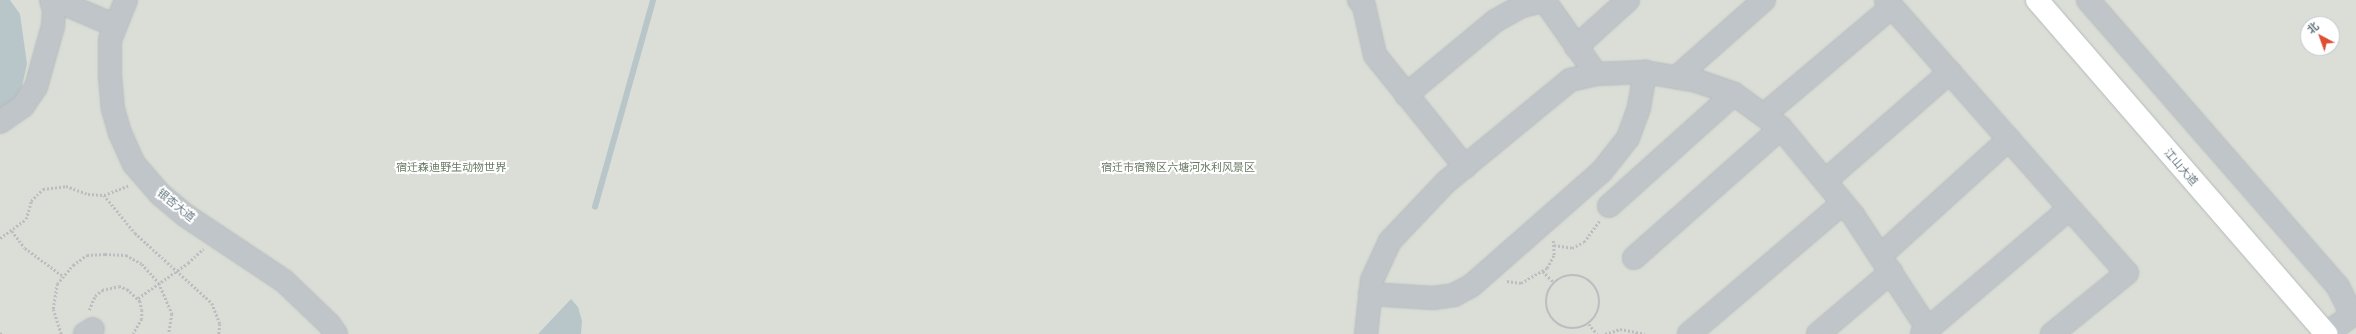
<!DOCTYPE html>
<html>
<head>
<meta charset="utf-8">
<style>
	body { margin:0 }
	#map { position:relative; width:2356px; height:334px; overflow:hidden; background:#f9f9f7; font-family:Montserrat,"Noto Sans SC",sans-serif }
	div>[style] { position:absolute }
	[style*='--x'] { left:calc(var(--x)*1px); top:calc(var(--y)*1px); width:calc(var(--w)*1px); rotate:calc(var(--a)*1deg) }
	.green>* { inset:0; background:#daded6 }
	.water>* { inset:0; background:#b8c6c9 }
	.stream>* { height:5.5px; margin:-2.75px; padding:0 2.75px; transform-origin:2.75px; border-radius:2.75px; background:#b8c6c9 }
	.path>* { height:2.5px; margin-top:-1.25px; transform-origin:0; background:repeating-linear-gradient(90deg,#bbbec1 0 2px,transparent 0 4px) }
	.path>.ring { margin:-1.25px; padding:0; box-sizing:content-box; background:none; border:2.5px solid #bbbec1; border-radius:50% }
	.roads { filter:drop-shadow(0 0 1px #b4babd) drop-shadow(0 0 1px #b4babd) }
	.minor>* { height:22px; margin:-11px; padding:0 11px; transform-origin:11px; border-radius:11px; background:#c0c5c9 }
	.major>* { height:22px; margin:-11px; padding:0 11px; transform-origin:11px; border-radius:11px; background:#fff }
	span { translate:-50% -50%; white-space:nowrap; text-align:center; line-height:1.15; -webkit-text-stroke:4px #fff; paint-order:stroke }
	.park-label { font-size:11px; color:#697a64 }
	.street-label { font-size:11px; color:#657781 }
	.north { position:absolute; left:2300px; top:16px; width:40px; height:40px; box-sizing:border-box; background:#fff; border:1px solid #c1c9cd; border-radius:50%; rotate:319deg; font-size:11px; font-weight:700; line-height:16px; text-align:center; color:#657781 }
	.north::after { content:''; display:block; margin:auto; width:14px; height:18px; background:#df4d32; clip-path:polygon(50% 0,100% 100%,50% 72%,0 100%) }
</style>
</head>
<body>
<div id="map">
	<div class="green">
		<i style="clip-path:polygon(evenodd,0 0,2356px 0,2356px 334px,0 334px,0 0,2308px 24px,2332px 24px,2332px 48px,2308px 48px,2308px 24px)"></i>
	</div>
	<div class="water">
		<i style="clip-path:polygon(0 0,10px 0,20px 14px,27px 64px,19px 99px,0 113px)"></i>
		<i style="clip-path:polygon(571px 299px,578px 307px,582px 321px,581px 334px,538px 334px)"></i>
	</div>
	<div class="stream">
		<i style="--x:595;--y:207;--w:215;--a:-74.3"></i>
	</div>
	<div class="path">
		<i style="--x:104;--y:195;--w:26;--a:-21"></i>
		<i style="--x:12;--y:231;--w:21;--a:53"></i>
		<i style="--x:25;--y:248;--w:47;--a:36.4"></i>
		<i style="--x:0;--y:238;--w:32;--a:-36"></i>
		<i style="--x:26;--y:219;--w:19;--a:-74"></i>
		<i style="--x:31;--y:201;--w:17;--a:-45"></i>
		<i style="--x:43;--y:189;--w:23;--a:-7"></i>
		<i style="--x:66;--y:186;--w:23;--a:20"></i>
		<i style="--x:88;--y:194;--w:16;--a:4"></i>
		<i style="--x:104;--y:195;--w:49;--a:50.8"></i>
		<i style="--x:135;--y:233;--w:104;--a:42.3"></i>
		<i style="--x:212;--y:303;--w:22;--a:69"></i>
		<i style="--x:220;--y:324;--w:10;--a:96"></i>
		<i style="--x:1554;--y:245;--w:18;--a:9"></i>
		<i style="--x:1572;--y:248;--w:13;--a:-27"></i>
		<i style="--x:1584;--y:242;--w:26;--a:-54"></i>
		<i style="--x:1543;--y:271;--w:16;--a:47"></i>
		<i class="ring" style="left:1546px;top:275px;width:51.5px;height:51.5px"></i>
		<i style="--x:1507;--y:281;--w:14;--a:8"></i>
		<i style="--x:1521;--y:283;--w:30;--a:-30"></i>
		<i style="--x:1547;--y:268;--w:15;--a:-62"></i>
		<i style="--x:1554;--y:255;--w:15;--a:-94"></i>
		<i style="--x:138;--y:298;--w:61;--a:-35"></i>
		<i style="--x:188;--y:263;--w:21;--a:-43"></i>
		<i style="--x:89;--y:310;--w:15;--a:-67"></i>
		<i style="--x:95;--y:296;--w:9;--a:-41"></i>
		<i style="--x:102;--y:290;--w:17;--a:-13"></i>
		<i style="--x:119;--y:286;--w:9;--a:21"></i>
		<i style="--x:127;--y:289;--w:18;--a:43"></i>
		<i style="--x:140;--y:301;--w:9;--a:77"></i>
		<i style="--x:142;--y:310;--w:9;--a:90"></i>
		<i style="--x:142;--y:319;--w:17;--a:121"></i>
		<i style="--x:1589;--y:324;--w:13;--a:51"></i>
		<i style="--x:0;--y:333;--w:2;--a:27"></i>
		<i style="--x:61;--y:334;--w:26;--a:-108"></i>
		<i style="--x:53;--y:309;--w:25;--a:-81"></i>
		<i style="--x:57;--y:284;--w:25;--a:-50"></i>
		<i style="--x:73;--y:265;--w:17;--a:-36"></i>
		<i style="--x:87;--y:255;--w:18;--a:-3"></i>
		<i style="--x:105;--y:254;--w:21;--a:3"></i>
		<i style="--x:126;--y:255;--w:18;--a:29"></i>
		<i style="--x:142;--y:264;--w:25;--a:48"></i>
		<i style="--x:159;--y:283;--w:34;--a:67"></i>
		<i style="--x:172;--y:314;--w:20;--a:99"></i>
		<i style="--x:1605;--y:334;--w:16;--a:-18"></i>
		<i style="--x:1620;--y:329;--w:25;--a:11"></i>
	</div>
	<div class="roads">
		<div class="minor">
			<i style="--x:55;--y:0;--w:66;--a:23.1"></i>
			<i style="--x:126;--y:0;--w:43;--a:111.8"></i>
			<i style="--x:110;--y:40;--w:36;--a:90"></i>
			<i style="--x:110;--y:76;--w:33;--a:85"></i>
			<i style="--x:113;--y:109;--w:25;--a:74"></i>
			<i style="--x:120;--y:133;--w:34;--a:66"></i>
			<i style="--x:134;--y:164;--w:40;--a:49"></i>
			<i style="--x:160;--y:194;--w:33;--a:40"></i>
			<i style="--x:185;--y:215;--w:119;--a:33.7"></i>
			<i style="--x:284;--y:281;--w:62;--a:43.7"></i>
			<i style="--x:329;--y:324;--w:12;--a:55"></i>
			<i style="--x:1359;--y:0;--w:8;--a:50"></i>
			<i style="--x:1364;--y:6;--w:50;--a:77.3"></i>
			<i style="--x:1375;--y:55;--w:144;--a:51.2"></i>
			<i style="--x:1544;--y:0;--w:90;--a:54.9"></i>
			<i style="--x:1886;--y:0;--w:283;--a:48.6"></i>
			<i style="--x:2088;--y:0;--w:381;--a:48.9"></i>
			<i style="--x:2338;--y:287;--w:30;--a:63"></i>
			<i style="--x:1576;--y:47;--w:70;--a:-42.1"></i>
			<i style="--x:1677;--y:77;--w:116;--a:-41.5"></i>
			<i style="--x:1406;--y:95;--w:116;--a:-39.7"></i>
			<i style="--x:1495;--y:21;--w:31;--a:-29"></i>
			<i style="--x:1522;--y:6;--w:23;--a:-13"></i>
			<i style="--x:1764;--y:115;--w:167;--a:-40.2"></i>
			<i style="--x:0;--y:122;--w:28;--a:-35"></i>
			<i style="--x:23;--y:106;--w:23;--a:-56"></i>
			<i style="--x:36;--y:87;--w:63;--a:-74.4"></i>
			<i style="--x:53;--y:26;--w:16;--a:-86"></i>
			<i style="--x:54;--y:10;--w:10;--a:-107"></i>
			<i style="--x:1825;--y:181;--w:166;--a:-41.1"></i>
			<i style="--x:1609;--y:206;--w:168;--a:-41.9"></i>
			<i style="--x:1880;--y:256;--w:174;--a:-42.2"></i>
			<i style="--x:1634;--y:258;--w:196;--a:-41.5"></i>
			<i style="--x:1370;--y:294;--w:63;--a:3.6"></i>
			<i style="--x:1433;--y:298;--w:21;--a:-8"></i>
			<i style="--x:1454;--y:295;--w:19;--a:-28"></i>
			<i style="--x:1471;--y:286;--w:174;--a:-41.3"></i>
			<i style="--x:1602;--y:171;--w:42;--a:-51.8"></i>
			<i style="--x:1628;--y:138;--w:33;--a:-70"></i>
			<i style="--x:1639;--y:107;--w:36;--a:-80"></i>
			<i style="--x:85;--y:334;--w:9;--a:-32"></i>
			<i style="--x:1366;--y:334;--w:54;--a:-83.7"></i>
			<i style="--x:1372;--y:280;--w:43;--a:-65.2"></i>
			<i style="--x:1390;--y:241;--w:81;--a:-46.5"></i>
			<i style="--x:1446;--y:182;--w:161;--a:-39.4"></i>
			<i style="--x:1570;--y:80;--w:27;--a:-13"></i>
			<i style="--x:1596;--y:74;--w:49;--a:-2.3"></i>
			<i style="--x:1645;--y:72;--w:53;--a:9.8"></i>
			<i style="--x:1697;--y:81;--w:39;--a:19"></i>
			<i style="--x:1734;--y:94;--w:58;--a:35.9"></i>
			<i style="--x:1781;--y:128;--w:113;--a:50.4"></i>
			<i style="--x:1853;--y:215;--w:136;--a:56.7"></i>
			<i style="--x:1689;--y:334;--w:202;--a:-40.4"></i>
			<i style="--x:1818;--y:334;--w:96;--a:-40.3"></i>
			<i style="--x:1922;--y:334;--w:185;--a:-40.4"></i>
			<i style="--x:2063;--y:214;--w:10;--a:-11"></i>
			<i style="--x:2073;--y:212;--w:81;--a:48.5"></i>
			<i style="--x:2127;--y:273;--w:97;--a:140.9"></i>
			<i style="--x:2326;--y:334;--w:37;--a:-36"></i>
		</div>
		<div class="major">
			<i style="--x:2037;--y:0;--w:442;--a:49.1"></i>
		</div>
	</div>
	<div class="park-label">
		<span style="left:451px;top:167px">宿迁森迪野生动物世界</span>
		<span style="left:1178px;top:167px">宿迁市宿豫区六塘河水利风景区</span>
	</div>
	<div class="street-label">
		<span style="left:2181px;top:167px;rotate:49deg">江山大道</span>
		<span style="left:176px;top:205px;rotate:39deg">银杏大道</span>
	</div>
	<div class="north">北</div>
</div>
</body>
</html>
